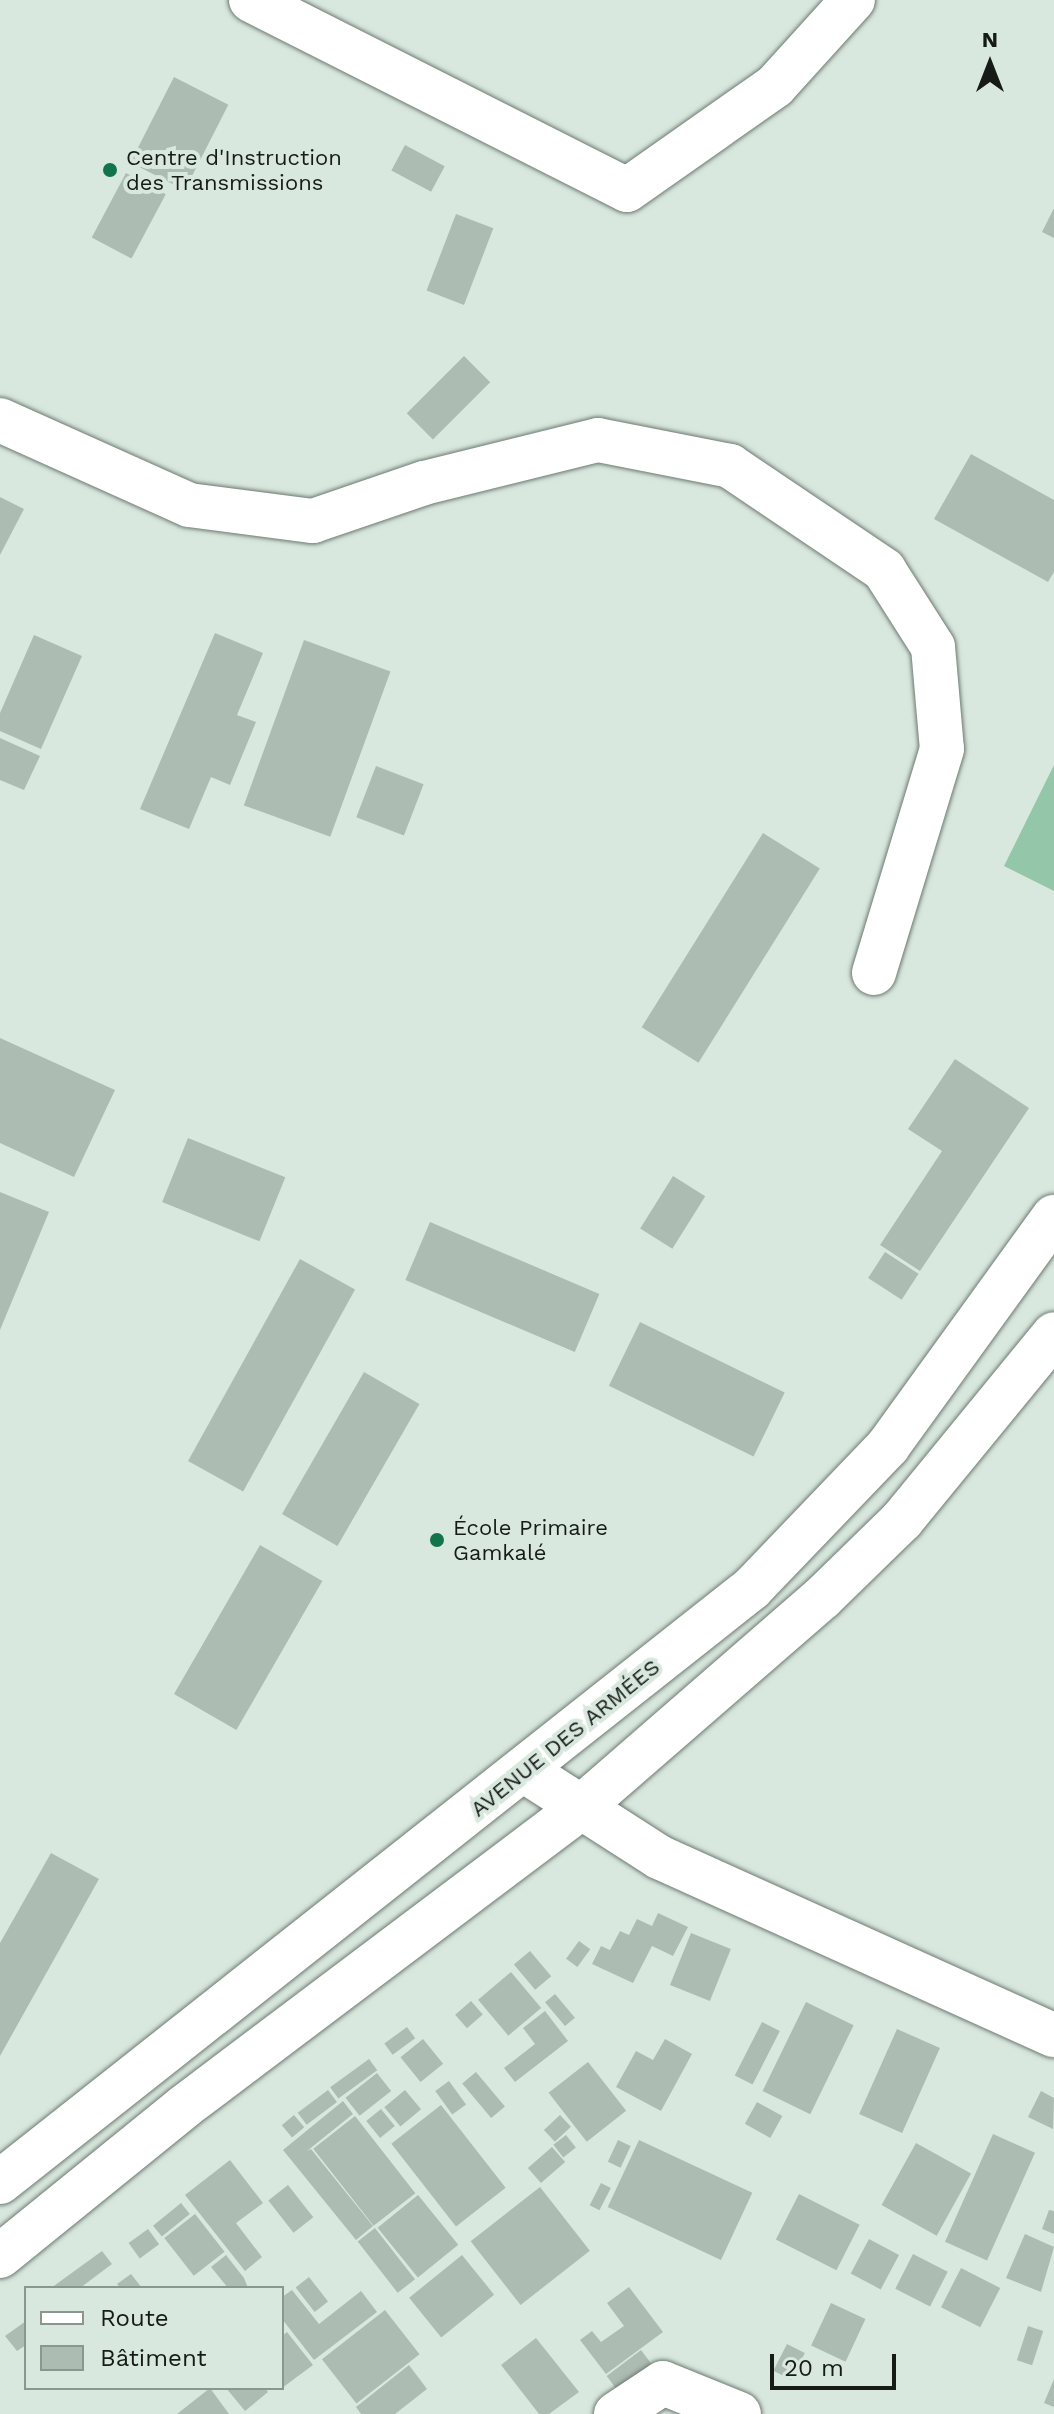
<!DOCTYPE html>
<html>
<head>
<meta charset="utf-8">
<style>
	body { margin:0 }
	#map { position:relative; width:1054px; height:2414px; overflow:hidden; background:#d9e8de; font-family:"Work Sans",sans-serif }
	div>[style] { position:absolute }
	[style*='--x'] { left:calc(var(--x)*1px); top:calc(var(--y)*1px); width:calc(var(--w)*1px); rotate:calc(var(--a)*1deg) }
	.green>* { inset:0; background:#94c6a9 }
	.building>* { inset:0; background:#adbcb3; transform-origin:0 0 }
	.roads { filter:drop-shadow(0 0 2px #6d7a72) drop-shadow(0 0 2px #6d7a72) }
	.minor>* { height:44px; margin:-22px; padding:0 22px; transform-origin:22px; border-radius:22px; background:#fff }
	.highway>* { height:44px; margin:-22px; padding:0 22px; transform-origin:22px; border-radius:22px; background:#fff }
	.dots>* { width:22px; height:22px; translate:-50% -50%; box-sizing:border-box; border:4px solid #d9e8de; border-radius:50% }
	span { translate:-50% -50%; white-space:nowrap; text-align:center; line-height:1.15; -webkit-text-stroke:8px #d9e8de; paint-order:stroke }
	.poi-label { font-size:22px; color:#161b18 }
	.left { translate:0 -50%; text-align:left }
	.street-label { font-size:22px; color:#161b18 }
	.legend { position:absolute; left:24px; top:2286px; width:260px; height:104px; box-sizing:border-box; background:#d9e8de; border:2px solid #8b968f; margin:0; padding:10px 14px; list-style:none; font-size:24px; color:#161b18 }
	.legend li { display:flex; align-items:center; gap:16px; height:40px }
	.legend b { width:40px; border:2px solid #8b968f }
	.north { position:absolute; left:950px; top:24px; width:80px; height:80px; -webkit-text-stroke:6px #d9e8de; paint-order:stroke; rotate:0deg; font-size:22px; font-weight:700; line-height:32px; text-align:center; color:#161b18 }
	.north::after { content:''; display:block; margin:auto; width:28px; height:36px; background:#161b18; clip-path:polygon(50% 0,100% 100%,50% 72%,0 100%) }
	.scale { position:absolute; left:770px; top:2354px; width:126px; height:36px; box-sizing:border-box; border:4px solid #161b18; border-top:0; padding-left:10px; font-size:24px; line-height:28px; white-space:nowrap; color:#161b18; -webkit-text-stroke:6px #d9e8de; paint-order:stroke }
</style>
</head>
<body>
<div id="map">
	<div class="green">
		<i style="clip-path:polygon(1054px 765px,1054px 891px,1004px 866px)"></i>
	</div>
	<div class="building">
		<i style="left:174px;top:77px;width:61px;height:96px;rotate:27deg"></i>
		<i style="left:405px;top:145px;width:45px;height:29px;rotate:28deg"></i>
		<i style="left:126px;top:173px;width:45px;height:73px;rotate:28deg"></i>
		<i style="clip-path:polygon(1054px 208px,1054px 238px,1042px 232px)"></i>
		<i style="left:456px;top:214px;width:40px;height:82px;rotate:21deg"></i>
		<i style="left:464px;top:356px;width:37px;height:81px;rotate:45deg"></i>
		<i style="clip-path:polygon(971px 454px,1054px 500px,1054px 572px,1048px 582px,934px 519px)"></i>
		<i style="clip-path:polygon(0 497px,24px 509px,0 555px)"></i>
		<i style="clip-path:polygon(215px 633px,263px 653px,237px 715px,256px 722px,230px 785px,211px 777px,189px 829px,140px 809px)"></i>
		<i style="clip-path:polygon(34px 635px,82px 656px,41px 749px,0 731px,0 713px)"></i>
		<i style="left:304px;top:640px;width:92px;height:176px;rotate:20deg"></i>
		<i style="clip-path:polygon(0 738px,40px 756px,24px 790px,0 780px)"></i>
		<i style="left:376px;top:766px;width:51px;height:55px;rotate:21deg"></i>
		<i style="left:763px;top:833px;width:67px;height:229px;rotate:32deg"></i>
		<i style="clip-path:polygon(0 1038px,115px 1090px,74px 1177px,0 1143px)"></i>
		<i style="clip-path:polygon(955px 1059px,1029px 1108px,920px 1271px,880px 1245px,942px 1151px,908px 1129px)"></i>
		<i style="left:188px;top:1138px;width:105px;height:69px;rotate:22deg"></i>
		<i style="left:673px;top:1176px;width:38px;height:62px;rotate:32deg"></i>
		<i style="clip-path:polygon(0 1192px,49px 1212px,0 1330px)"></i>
		<i style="left:430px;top:1222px;width:184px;height:63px;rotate:23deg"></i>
		<i style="left:885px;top:1252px;width:40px;height:31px;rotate:33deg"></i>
		<i style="left:300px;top:1259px;width:63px;height:231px;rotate:29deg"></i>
		<i style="left:640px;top:1322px;width:161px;height:71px;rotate:26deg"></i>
		<i style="left:364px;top:1372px;width:64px;height:164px;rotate:30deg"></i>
		<i style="left:260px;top:1545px;width:72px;height:172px;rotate:30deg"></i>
		<i style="clip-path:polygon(51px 1853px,99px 1879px,0 2056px,0 1943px)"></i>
		<i style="clip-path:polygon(658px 1913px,688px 1927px,673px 1956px,652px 1946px,633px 1983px,592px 1964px,601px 1946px,610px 1950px,620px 1931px,629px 1935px,637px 1919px,652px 1926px)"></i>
		<i style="left:691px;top:1933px;width:43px;height:56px;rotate:22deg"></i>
		<i style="left:579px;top:1941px;width:14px;height:22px;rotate:36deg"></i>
		<i style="left:530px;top:1951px;width:33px;height:21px;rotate:50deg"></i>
		<i style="left:511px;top:1972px;width:47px;height:43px;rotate:50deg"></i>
		<i style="left:555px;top:1994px;width:31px;height:13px;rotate:50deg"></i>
		<i style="left:471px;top:2001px;width:18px;height:21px;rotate:49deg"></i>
		<i style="left:806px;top:2002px;width:53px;height:99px;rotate:26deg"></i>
		<i style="clip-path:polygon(545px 2011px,568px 2041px,515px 2082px,504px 2068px,535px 2044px,523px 2028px)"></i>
		<i style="left:762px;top:2022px;width:20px;height:60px;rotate:27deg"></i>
		<i style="left:407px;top:2027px;width:14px;height:28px;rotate:54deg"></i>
		<i style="left:897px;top:2029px;width:47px;height:93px;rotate:24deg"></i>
		<i style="left:423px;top:2039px;width:32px;height:29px;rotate:51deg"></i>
		<i style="clip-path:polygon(665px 2039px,692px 2054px,661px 2111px,616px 2087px,636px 2051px,653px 2060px)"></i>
		<i style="left:369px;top:2059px;width:14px;height:48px;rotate:54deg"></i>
		<i style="left:588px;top:2062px;width:62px;height:50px;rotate:52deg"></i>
		<i style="left:476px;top:2072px;width:45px;height:18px;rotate:50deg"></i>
		<i style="left:377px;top:2073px;width:23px;height:40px;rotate:52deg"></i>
		<i style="left:449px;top:2081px;width:29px;height:17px;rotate:54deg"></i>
		<i style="left:328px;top:2090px;width:15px;height:38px;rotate:53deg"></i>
		<i style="left:405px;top:2090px;width:25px;height:27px;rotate:50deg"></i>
		<i style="clip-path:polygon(1041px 2091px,1054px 2098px,1053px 2129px,1028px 2117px)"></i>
		<i style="clip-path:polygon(343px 2101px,353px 2114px,307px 2151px,311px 2149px,373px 2226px,356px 2240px,283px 2150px)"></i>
		<i style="left:757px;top:2102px;width:29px;height:25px;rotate:29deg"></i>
		<i style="left:441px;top:2105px;width:105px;height:63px;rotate:52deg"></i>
		<i style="left:381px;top:2109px;width:22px;height:19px;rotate:51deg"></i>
		<i style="left:294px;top:2115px;width:16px;height:16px;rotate:50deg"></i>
		<i style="left:560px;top:2115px;width:16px;height:22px;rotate:47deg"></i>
		<i style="left:355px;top:2116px;width:98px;height:53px;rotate:52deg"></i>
		<i style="left:993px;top:2134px;width:46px;height:118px;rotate:24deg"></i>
		<i style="left:566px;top:2135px;width:16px;height:16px;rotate:52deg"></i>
		<i style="left:618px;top:2140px;width:14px;height:24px;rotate:25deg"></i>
		<i style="left:639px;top:2140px;width:125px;height:74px;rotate:25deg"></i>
		<i style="left:916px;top:2143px;width:63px;height:71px;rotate:29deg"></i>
		<i style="left:552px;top:2147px;width:20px;height:32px;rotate:49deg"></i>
		<i style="clip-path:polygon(230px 2160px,263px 2203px,236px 2223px,262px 2257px,245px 2271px,185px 2195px)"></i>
		<i style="left:601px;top:2183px;width:11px;height:25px;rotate:27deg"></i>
		<i style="left:288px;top:2185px;width:41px;height:25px;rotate:52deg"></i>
		<i style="left:540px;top:2187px;width:81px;height:88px;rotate:52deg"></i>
		<i style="left:799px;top:2194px;width:68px;height:51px;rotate:27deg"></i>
		<i style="left:418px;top:2195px;width:64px;height:52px;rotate:51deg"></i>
		<i style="left:181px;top:2203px;width:14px;height:36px;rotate:51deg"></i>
		<i style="clip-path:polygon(1049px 2210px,1054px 2211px,1054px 2234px,1042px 2229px)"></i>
		<i style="left:195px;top:2214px;width:48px;height:39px;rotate:52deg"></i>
		<i style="left:375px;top:2228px;width:65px;height:22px;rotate:52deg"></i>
		<i style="left:148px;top:2229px;width:19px;height:24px;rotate:54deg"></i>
		<i style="clip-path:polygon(1025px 2234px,1054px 2247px,1041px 2292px,1006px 2278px)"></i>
		<i style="left:869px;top:2239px;width:34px;height:39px;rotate:28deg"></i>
		<i style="clip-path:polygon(102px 2251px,112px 2264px,80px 2288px,51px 2288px)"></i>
		<i style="left:913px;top:2254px;width:39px;height:39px;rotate:27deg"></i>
		<i style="clip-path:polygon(226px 2255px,244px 2278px,248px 2288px,228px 2288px,211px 2267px)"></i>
		<i style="left:462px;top:2255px;width:51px;height:68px;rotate:51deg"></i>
		<i style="left:961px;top:2268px;width:44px;height:44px;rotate:27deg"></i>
		<i style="clip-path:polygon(131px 2274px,142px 2288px,120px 2288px,117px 2284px)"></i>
		<i style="left:309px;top:2277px;width:31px;height:17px;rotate:52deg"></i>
		<i style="clip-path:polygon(629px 2287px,663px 2332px,606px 2374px,580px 2340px,592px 2331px,601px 2342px,624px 2326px,607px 2303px)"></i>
		<i style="clip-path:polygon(292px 2290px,319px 2324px,361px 2291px,377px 2312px,314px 2360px,282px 2319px,282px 2297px)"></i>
		<i style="left:831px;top:2303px;width:38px;height:47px;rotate:25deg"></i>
		<i style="left:385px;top:2310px;width:56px;height:80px;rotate:52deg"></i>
		<i style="clip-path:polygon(26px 2321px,26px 2345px,17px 2351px,5px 2336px)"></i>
		<i style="left:1028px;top:2326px;width:16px;height:36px;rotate:18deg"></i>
		<i style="clip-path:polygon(287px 2332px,313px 2365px,282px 2388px,282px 2336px)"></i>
		<i style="clip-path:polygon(536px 2338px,579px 2392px,549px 2414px,539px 2414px,501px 2365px)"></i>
		<i style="left:787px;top:2344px;width:20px;height:30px;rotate:27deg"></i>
		<i style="left:641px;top:2350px;width:21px;height:43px;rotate:53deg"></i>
		<i style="clip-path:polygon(409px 2365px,427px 2389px,395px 2414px,361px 2414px,356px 2407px)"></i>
		<i style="clip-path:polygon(1054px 2379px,1054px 2407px,1044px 2403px)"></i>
		<i style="clip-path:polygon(210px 2388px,229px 2414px,177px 2414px)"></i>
		<i style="clip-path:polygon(226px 2388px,265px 2388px,268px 2392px,245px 2411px)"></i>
	</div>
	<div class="roads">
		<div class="minor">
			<i style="--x:251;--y:0;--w:421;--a:26.8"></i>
			<i style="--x:627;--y:190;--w:181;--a:-35.1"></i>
			<i style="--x:775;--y:86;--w:116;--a:-47.8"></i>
			<i style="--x:0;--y:420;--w:207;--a:24.2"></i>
			<i style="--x:189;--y:505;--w:125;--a:7.4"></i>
			<i style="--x:313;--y:521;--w:117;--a:-18.9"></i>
			<i style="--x:424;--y:483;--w:179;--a:-13.9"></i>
			<i style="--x:598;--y:440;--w:135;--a:11.1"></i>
			<i style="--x:730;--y:466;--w:186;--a:34"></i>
			<i style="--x:884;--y:570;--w:91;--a:57.5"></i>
			<i style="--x:933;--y:647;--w:102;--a:85"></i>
			<i style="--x:942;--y:749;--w:234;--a:106.9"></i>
			<i style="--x:525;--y:1771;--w:159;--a:32.7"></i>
			<i style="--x:659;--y:1857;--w:433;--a:24.3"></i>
			<i style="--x:616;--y:2414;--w:56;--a:-33.4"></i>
			<i style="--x:663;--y:2383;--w:82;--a:22.2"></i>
		</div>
		<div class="highway">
			<i style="--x:0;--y:2182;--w:958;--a:-38.3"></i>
			<i style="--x:752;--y:1588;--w:197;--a:-46.2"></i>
			<i style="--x:888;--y:1446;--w:283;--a:-54.1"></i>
			<i style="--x:0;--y:2256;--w:238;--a:-39"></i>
			<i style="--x:185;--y:2106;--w:493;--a:-37"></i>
			<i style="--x:579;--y:1809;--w:322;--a:-41"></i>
			<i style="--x:822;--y:1598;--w:112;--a:-44.3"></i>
			<i style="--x:902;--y:1520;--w:240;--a:-50.7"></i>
		</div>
	</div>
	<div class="dots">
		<i style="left:110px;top:170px;background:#11744b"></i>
		<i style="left:437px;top:1540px;background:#11744b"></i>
	</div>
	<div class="poi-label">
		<span class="left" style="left:126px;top:170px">Centre d'Instruction<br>des Transmissions</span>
		<span class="left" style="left:453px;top:1540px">École Primaire<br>Gamkalé</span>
	</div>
	<div class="street-label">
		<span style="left:565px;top:1738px;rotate:-39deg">AVENUE DES ARMÉES</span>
	</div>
	<ul class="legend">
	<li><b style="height:10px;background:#fff"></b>Route</li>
	<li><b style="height:22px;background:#adbcb3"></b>Bâtiment</li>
	</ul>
	<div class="north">N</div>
	<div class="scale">20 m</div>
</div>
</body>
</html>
